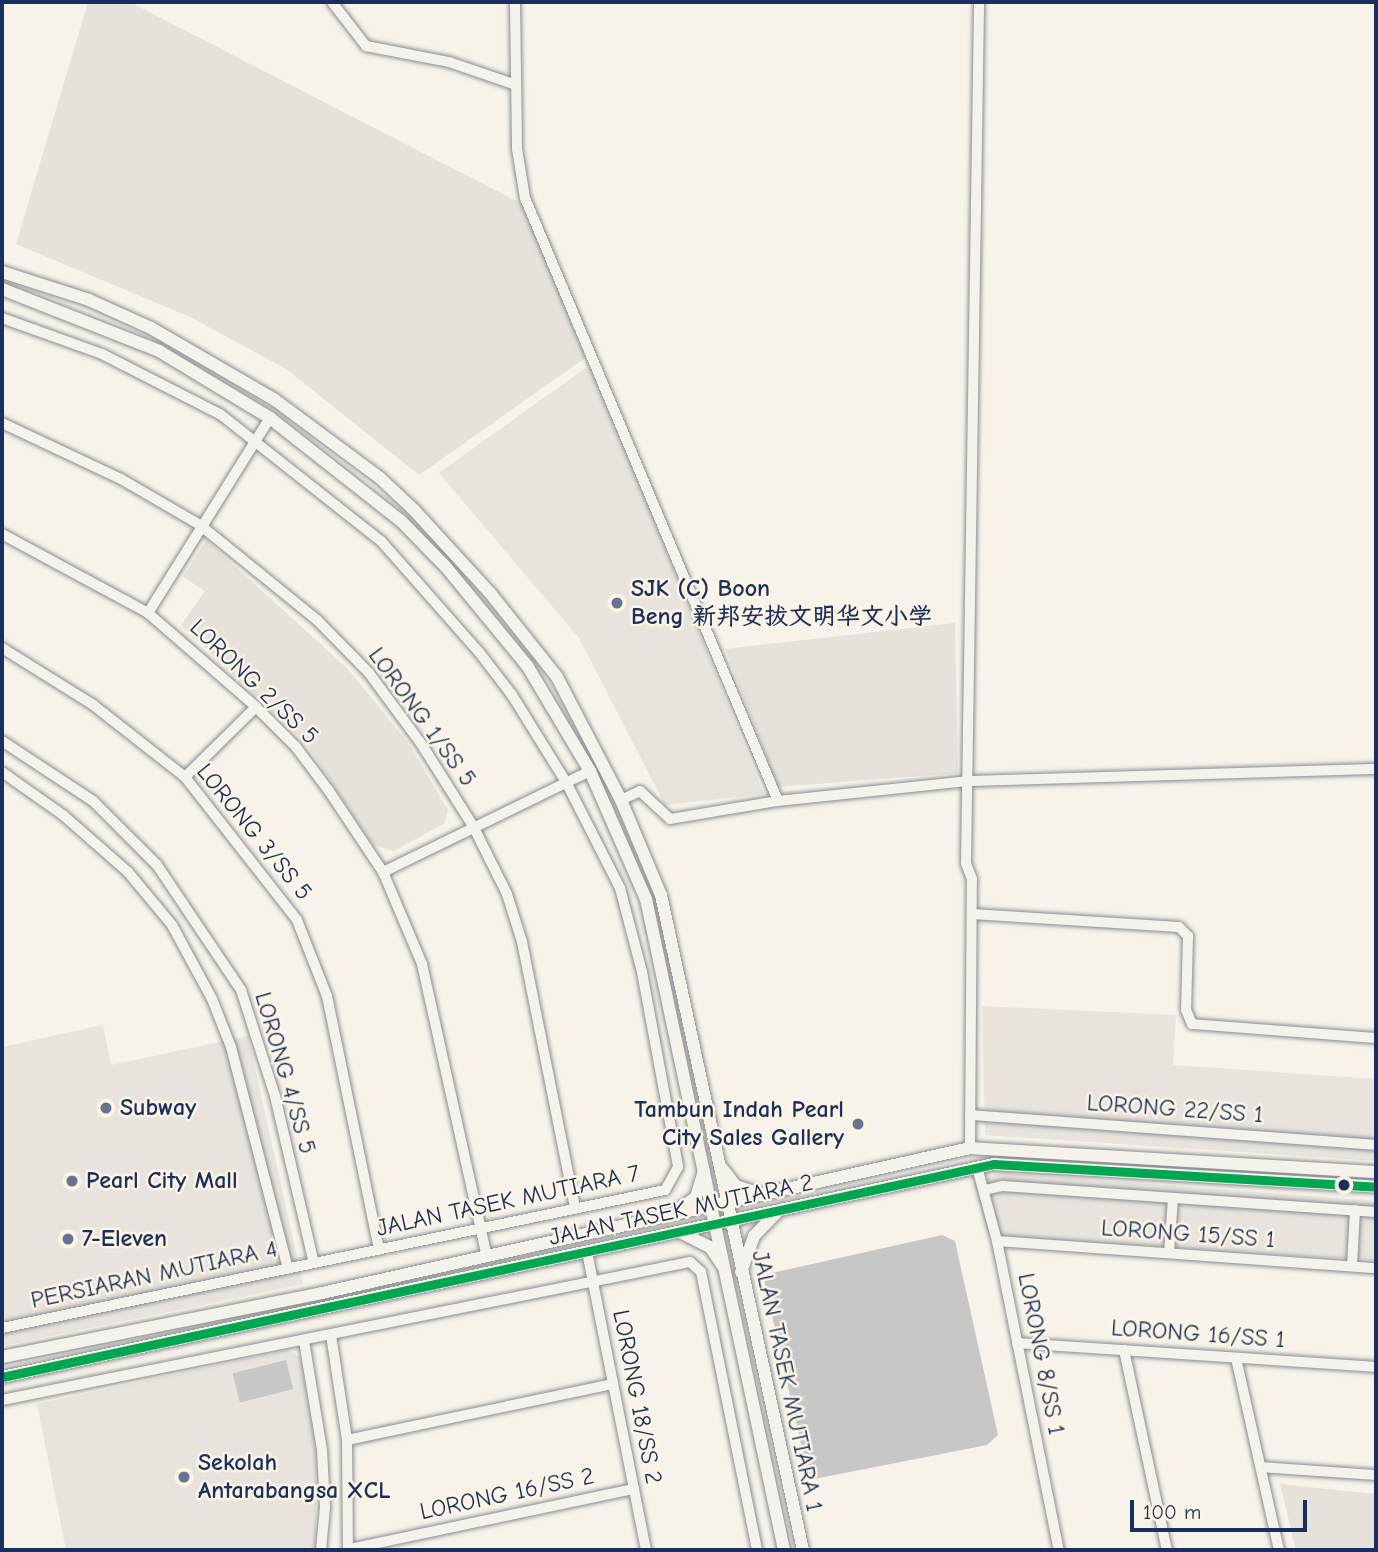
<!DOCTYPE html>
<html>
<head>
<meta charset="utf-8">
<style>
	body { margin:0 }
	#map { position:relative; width:1378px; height:1552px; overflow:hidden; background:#f7f3ea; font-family:"Comic Neue","LXGW WenKai TC",sans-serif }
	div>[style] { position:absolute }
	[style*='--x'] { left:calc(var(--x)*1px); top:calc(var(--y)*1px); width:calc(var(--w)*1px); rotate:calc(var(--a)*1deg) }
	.built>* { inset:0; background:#e8e4dd }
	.green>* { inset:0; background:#e6e2db }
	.water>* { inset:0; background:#c7c7c7; transform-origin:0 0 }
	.roads { filter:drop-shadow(0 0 2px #8a8c91) drop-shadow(0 0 2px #8a8c91) }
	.minor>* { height:10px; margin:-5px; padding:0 5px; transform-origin:5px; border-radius:5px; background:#f5f2ec }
	.tertiary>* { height:12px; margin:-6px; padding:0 6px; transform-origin:6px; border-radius:6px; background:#f5f2ec }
	.bus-1>* { height:9px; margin:-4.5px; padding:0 4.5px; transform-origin:4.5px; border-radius:4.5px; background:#00a651 }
	.dots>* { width:19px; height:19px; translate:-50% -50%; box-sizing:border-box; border:4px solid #fcf5e5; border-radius:50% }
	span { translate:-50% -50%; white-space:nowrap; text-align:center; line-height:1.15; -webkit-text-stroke:5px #fcf5e5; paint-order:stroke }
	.poi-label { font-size:24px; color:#1b2f5e; font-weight:700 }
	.left { translate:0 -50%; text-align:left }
	.right { translate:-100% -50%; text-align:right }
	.street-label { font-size:24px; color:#1b2f5e }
	.frame { position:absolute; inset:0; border:4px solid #1b2f5e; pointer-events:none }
	.scale { position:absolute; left:1130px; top:1500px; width:177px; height:32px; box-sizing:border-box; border:4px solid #1b2f5e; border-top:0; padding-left:9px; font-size:21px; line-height:24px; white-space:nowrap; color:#1b2f5e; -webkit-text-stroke:5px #fcf5e5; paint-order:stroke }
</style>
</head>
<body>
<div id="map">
	<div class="built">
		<i style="clip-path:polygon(591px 364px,764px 794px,665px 805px,579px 638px,439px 473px)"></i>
		<i style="clip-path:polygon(982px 1006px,1176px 1015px,1173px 1065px,1376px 1079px,1376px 1161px,985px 1135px)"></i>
		<i style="clip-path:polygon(103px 1025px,111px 1065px,248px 1036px,303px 1284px,2px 1346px,2px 1047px)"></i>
		<i style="clip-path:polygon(1001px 1173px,1376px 1201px,1376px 1261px,988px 1235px,973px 1183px)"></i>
		<i style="clip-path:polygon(287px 1350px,300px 1357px,316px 1448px,316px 1550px,66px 1550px,37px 1404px)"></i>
	</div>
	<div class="green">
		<i style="clip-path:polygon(88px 2px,130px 2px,524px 205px,588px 356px,419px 475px,286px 369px,190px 317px,16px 244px)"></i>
		<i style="clip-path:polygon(206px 540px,348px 669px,409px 744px,448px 810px,445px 823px,394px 851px,373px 845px,305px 742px,181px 625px,205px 591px,183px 577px)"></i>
		<i style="clip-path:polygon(955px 623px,958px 773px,778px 787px,725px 649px)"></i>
		<i style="clip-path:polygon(1280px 1484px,1376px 1494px,1376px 1550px,1296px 1550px)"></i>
	</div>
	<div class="water">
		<i style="clip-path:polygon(942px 1235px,955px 1241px,998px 1435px,987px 1445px,809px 1480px,763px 1275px)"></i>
		<i style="left:286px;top:1360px;width:30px;height:55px;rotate:76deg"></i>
	</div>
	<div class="roads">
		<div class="minor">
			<i style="--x:332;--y:2;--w:56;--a:52.3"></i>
			<i style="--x:366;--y:46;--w:85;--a:10.9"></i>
			<i style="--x:449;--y:62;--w:71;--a:18.9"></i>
			<i style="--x:515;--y:2;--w:147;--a:89.2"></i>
			<i style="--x:517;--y:149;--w:50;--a:80.7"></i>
			<i style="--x:525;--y:198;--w:654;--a:67.24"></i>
			<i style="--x:778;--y:801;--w:190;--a:-6"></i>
			<i style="--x:967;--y:781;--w:409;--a:-1.7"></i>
			<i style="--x:2;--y:318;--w:106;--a:19.8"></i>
			<i style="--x:102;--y:354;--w:132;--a:27"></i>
			<i style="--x:220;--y:414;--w:205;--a:38.3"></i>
			<i style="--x:381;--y:541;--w:148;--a:48.6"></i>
			<i style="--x:479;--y:652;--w:54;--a:52.5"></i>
			<i style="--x:512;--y:695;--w:102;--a:58.2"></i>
			<i style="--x:566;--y:782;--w:119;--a:63"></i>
			<i style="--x:620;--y:888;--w:87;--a:75.3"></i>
			<i style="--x:642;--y:972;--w:198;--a:79.5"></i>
			<i style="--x:678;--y:1167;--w:26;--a:119"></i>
			<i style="--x:665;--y:1190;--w:677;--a:168.24"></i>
			<i style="--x:2;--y:423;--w:132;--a:25.2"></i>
			<i style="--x:121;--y:479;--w:91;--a:30.2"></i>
			<i style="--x:200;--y:525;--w:151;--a:39.1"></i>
			<i style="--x:317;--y:620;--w:74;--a:45.5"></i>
			<i style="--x:369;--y:673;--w:89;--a:53.6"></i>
			<i style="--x:422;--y:745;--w:96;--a:57.8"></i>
			<i style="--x:473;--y:826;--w:76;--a:63.4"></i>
			<i style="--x:507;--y:894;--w:50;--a:72.6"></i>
			<i style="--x:522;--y:942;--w:270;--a:78.7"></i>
			<i style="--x:2;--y:534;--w:166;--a:28.4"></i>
			<i style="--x:148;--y:613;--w:143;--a:41"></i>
			<i style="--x:256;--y:707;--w:57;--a:45"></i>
			<i style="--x:296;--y:747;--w:55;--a:53.1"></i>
			<i style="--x:329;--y:791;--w:97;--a:56.3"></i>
			<i style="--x:383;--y:872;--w:100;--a:67"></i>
			<i style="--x:422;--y:964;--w:299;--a:77.5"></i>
			<i style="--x:148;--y:613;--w:230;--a:-58"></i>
			<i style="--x:2;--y:648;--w:106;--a:31.9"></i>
			<i style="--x:92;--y:704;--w:118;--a:38.1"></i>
			<i style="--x:185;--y:777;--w:182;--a:51.9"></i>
			<i style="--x:297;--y:920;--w:82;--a:68.5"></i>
			<i style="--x:327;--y:996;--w:259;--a:78.4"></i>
			<i style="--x:2;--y:741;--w:109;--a:33.4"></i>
			<i style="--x:93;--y:801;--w:91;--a:45"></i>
			<i style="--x:157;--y:865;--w:151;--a:56.1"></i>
			<i style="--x:241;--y:990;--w:111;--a:72.2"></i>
			<i style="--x:275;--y:1096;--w:171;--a:76.9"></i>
			<i style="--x:2;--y:772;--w:75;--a:35.2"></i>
			<i style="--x:63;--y:815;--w:86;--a:41.2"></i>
			<i style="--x:128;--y:872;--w:69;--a:50.3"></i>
			<i style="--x:172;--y:925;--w:84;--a:61.6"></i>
			<i style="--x:212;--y:999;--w:52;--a:68.4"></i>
			<i style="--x:231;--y:1047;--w:229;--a:75.6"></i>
			<i style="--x:185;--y:777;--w:100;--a:-44.6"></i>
			<i style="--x:621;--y:800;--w:21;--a:-25"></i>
			<i style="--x:640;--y:791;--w:41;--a:43"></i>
			<i style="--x:670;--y:819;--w:109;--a:-9.5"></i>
			<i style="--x:383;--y:872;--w:230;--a:-26"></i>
			<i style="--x:972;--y:914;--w:207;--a:3.6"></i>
			<i style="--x:1179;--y:927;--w:13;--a:45"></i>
			<i style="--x:1188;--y:936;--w:74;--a:91.5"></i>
			<i style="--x:1186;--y:1010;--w:15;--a:67"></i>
			<i style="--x:1192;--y:1024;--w:185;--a:4.4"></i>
			<i style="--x:970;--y:1115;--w:407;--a:4.2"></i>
			<i style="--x:970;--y:1148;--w:269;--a:-89.6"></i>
			<i style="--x:972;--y:879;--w:17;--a:-111"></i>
			<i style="--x:966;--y:863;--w:861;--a:-89.13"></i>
			<i style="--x:977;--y:1167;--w:77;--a:74.9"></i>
			<i style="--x:997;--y:1241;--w:315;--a:78.7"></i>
			<i style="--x:985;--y:1190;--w:18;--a:-13"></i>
			<i style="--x:1003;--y:1186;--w:374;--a:4"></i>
			<i style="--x:997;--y:1241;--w:380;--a:4.1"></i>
			<i style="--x:587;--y:1252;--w:304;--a:78.8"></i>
			<i style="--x:1169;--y:1253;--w:55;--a:-85.8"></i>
			<i style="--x:1352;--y:1266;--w:56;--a:-86.9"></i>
			<i style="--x:331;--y:1335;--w:106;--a:81.3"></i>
			<i style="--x:347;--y:1440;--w:110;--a:89.5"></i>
			<i style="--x:304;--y:1341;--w:110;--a:80.6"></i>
			<i style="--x:322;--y:1450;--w:57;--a:87"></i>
			<i style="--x:325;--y:1507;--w:43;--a:95.3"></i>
			<i style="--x:1017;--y:1343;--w:360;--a:3.8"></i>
			<i style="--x:1124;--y:1350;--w:205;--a:77.9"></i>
			<i style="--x:1236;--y:1358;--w:197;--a:77.4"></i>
			<i style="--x:2;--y:1400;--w:702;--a:-11.34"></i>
			<i style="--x:690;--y:1262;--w:15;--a:42"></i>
			<i style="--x:701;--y:1272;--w:284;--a:78.6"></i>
			<i style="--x:347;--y:1440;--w:272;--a:-11.9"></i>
			<i style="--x:1261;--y:1467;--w:115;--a:4"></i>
			<i style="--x:349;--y:1549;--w:291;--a:-11.9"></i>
		</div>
		<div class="tertiary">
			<i style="--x:2;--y:272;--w:91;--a:17.8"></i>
			<i style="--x:89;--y:300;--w:68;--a:24.3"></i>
			<i style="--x:151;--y:328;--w:143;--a:30.1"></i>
			<i style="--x:275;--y:400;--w:131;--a:36.6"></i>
			<i style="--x:380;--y:478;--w:47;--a:43.3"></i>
			<i style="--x:414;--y:510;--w:113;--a:47.5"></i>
			<i style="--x:490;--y:593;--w:107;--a:51.4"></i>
			<i style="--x:557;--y:677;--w:139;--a:62.5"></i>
			<i style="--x:621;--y:800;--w:103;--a:67.2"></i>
			<i style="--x:661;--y:895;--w:670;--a:77.77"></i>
			<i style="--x:2;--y:289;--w:169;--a:21.5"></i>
			<i style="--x:159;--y:351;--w:130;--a:31.1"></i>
			<i style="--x:270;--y:418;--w:167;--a:38.2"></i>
			<i style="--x:401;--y:521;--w:64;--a:45.6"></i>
			<i style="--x:446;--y:567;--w:129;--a:50.6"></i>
			<i style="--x:528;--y:667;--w:121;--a:59.2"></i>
			<i style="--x:590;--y:771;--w:140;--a:66.4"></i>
			<i style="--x:646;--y:899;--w:665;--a:78.03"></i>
			<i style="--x:721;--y:1167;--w:24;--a:52"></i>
			<i style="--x:736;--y:1186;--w:23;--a:18"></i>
			<i style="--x:676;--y:1212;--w:25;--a:-37"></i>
			<i style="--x:696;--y:1197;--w:27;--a:-73"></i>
			<i style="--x:680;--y:1232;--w:34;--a:27"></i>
			<i style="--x:710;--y:1247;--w:22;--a:56"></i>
			<i style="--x:741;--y:1272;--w:38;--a:-70"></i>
			<i style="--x:754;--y:1236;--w:35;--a:-46"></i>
			<i style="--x:2;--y:1357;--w:326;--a:-11.3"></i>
			<i style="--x:322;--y:1293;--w:664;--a:-12.61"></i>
			<i style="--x:970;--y:1148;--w:407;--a:3.4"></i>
			<i style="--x:2;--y:1377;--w:1015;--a:-12.12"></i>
			<i style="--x:994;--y:1164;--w:383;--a:3.4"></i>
		</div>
	</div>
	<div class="bus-1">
		<i style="--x:2;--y:1377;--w:1015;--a:-12.12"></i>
		<i style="--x:994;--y:1164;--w:383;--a:3.4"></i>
	</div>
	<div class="dots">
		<i style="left:617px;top:603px;background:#68748f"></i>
		<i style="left:106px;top:1108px;background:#68748f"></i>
		<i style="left:858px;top:1124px;background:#68748f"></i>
		<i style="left:72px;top:1181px;background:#68748f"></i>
		<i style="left:1344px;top:1185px;background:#1b2f5e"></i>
		<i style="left:68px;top:1239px;background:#68748f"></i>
		<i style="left:184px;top:1477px;background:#68748f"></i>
	</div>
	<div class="poi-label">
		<span class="left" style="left:631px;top:603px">SJK (C) Boon<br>Beng 新邦安拔文明华文小学</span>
		<span class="left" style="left:120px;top:1108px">Subway</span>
		<span class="right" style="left:844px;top:1124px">Tambun Indah Pearl<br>City Sales Gallery</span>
		<span class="left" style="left:86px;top:1181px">Pearl City Mall</span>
		<span class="left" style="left:82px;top:1239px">7-Eleven</span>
		<span class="left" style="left:198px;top:1477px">Sekolah<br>Antarabangsa XCL</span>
	</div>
	<div class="street-label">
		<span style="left:254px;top:682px;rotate:44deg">LORONG 2/SS 5</span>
		<span style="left:422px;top:717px;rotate:54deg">LORONG 1/SS 5</span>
		<span style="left:254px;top:832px;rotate:51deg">LORONG 3/SS 5</span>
		<span style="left:285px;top:1073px;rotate:74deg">LORONG 4/SS 5</span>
		<span style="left:1175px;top:1109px;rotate:4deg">LORONG 22/SS 1</span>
		<span style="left:508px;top:1201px;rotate:-12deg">JALAN TASEK MUTIARA 7</span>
		<span style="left:681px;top:1210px;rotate:-12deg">JALAN TASEK MUTIARA 2</span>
		<span style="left:1188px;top:1234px;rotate:4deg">LORONG 15/SS 1</span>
		<span style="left:154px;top:1275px;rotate:-12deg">PERSIARAN MUTIARA 4</span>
		<span style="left:1198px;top:1334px;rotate:4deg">LORONG 16/SS 1</span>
		<span style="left:1041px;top:1354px;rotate:79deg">LORONG 8/SS 1</span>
		<span style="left:787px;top:1381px;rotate:78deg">JALAN TASEK MUTIARA 1</span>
		<span style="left:637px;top:1397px;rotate:79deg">LORONG 18/SS 2</span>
		<span style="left:507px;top:1494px;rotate:-12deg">LORONG 16/SS 2</span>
	</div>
	<div class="frame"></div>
	<div class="scale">100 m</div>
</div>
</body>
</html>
